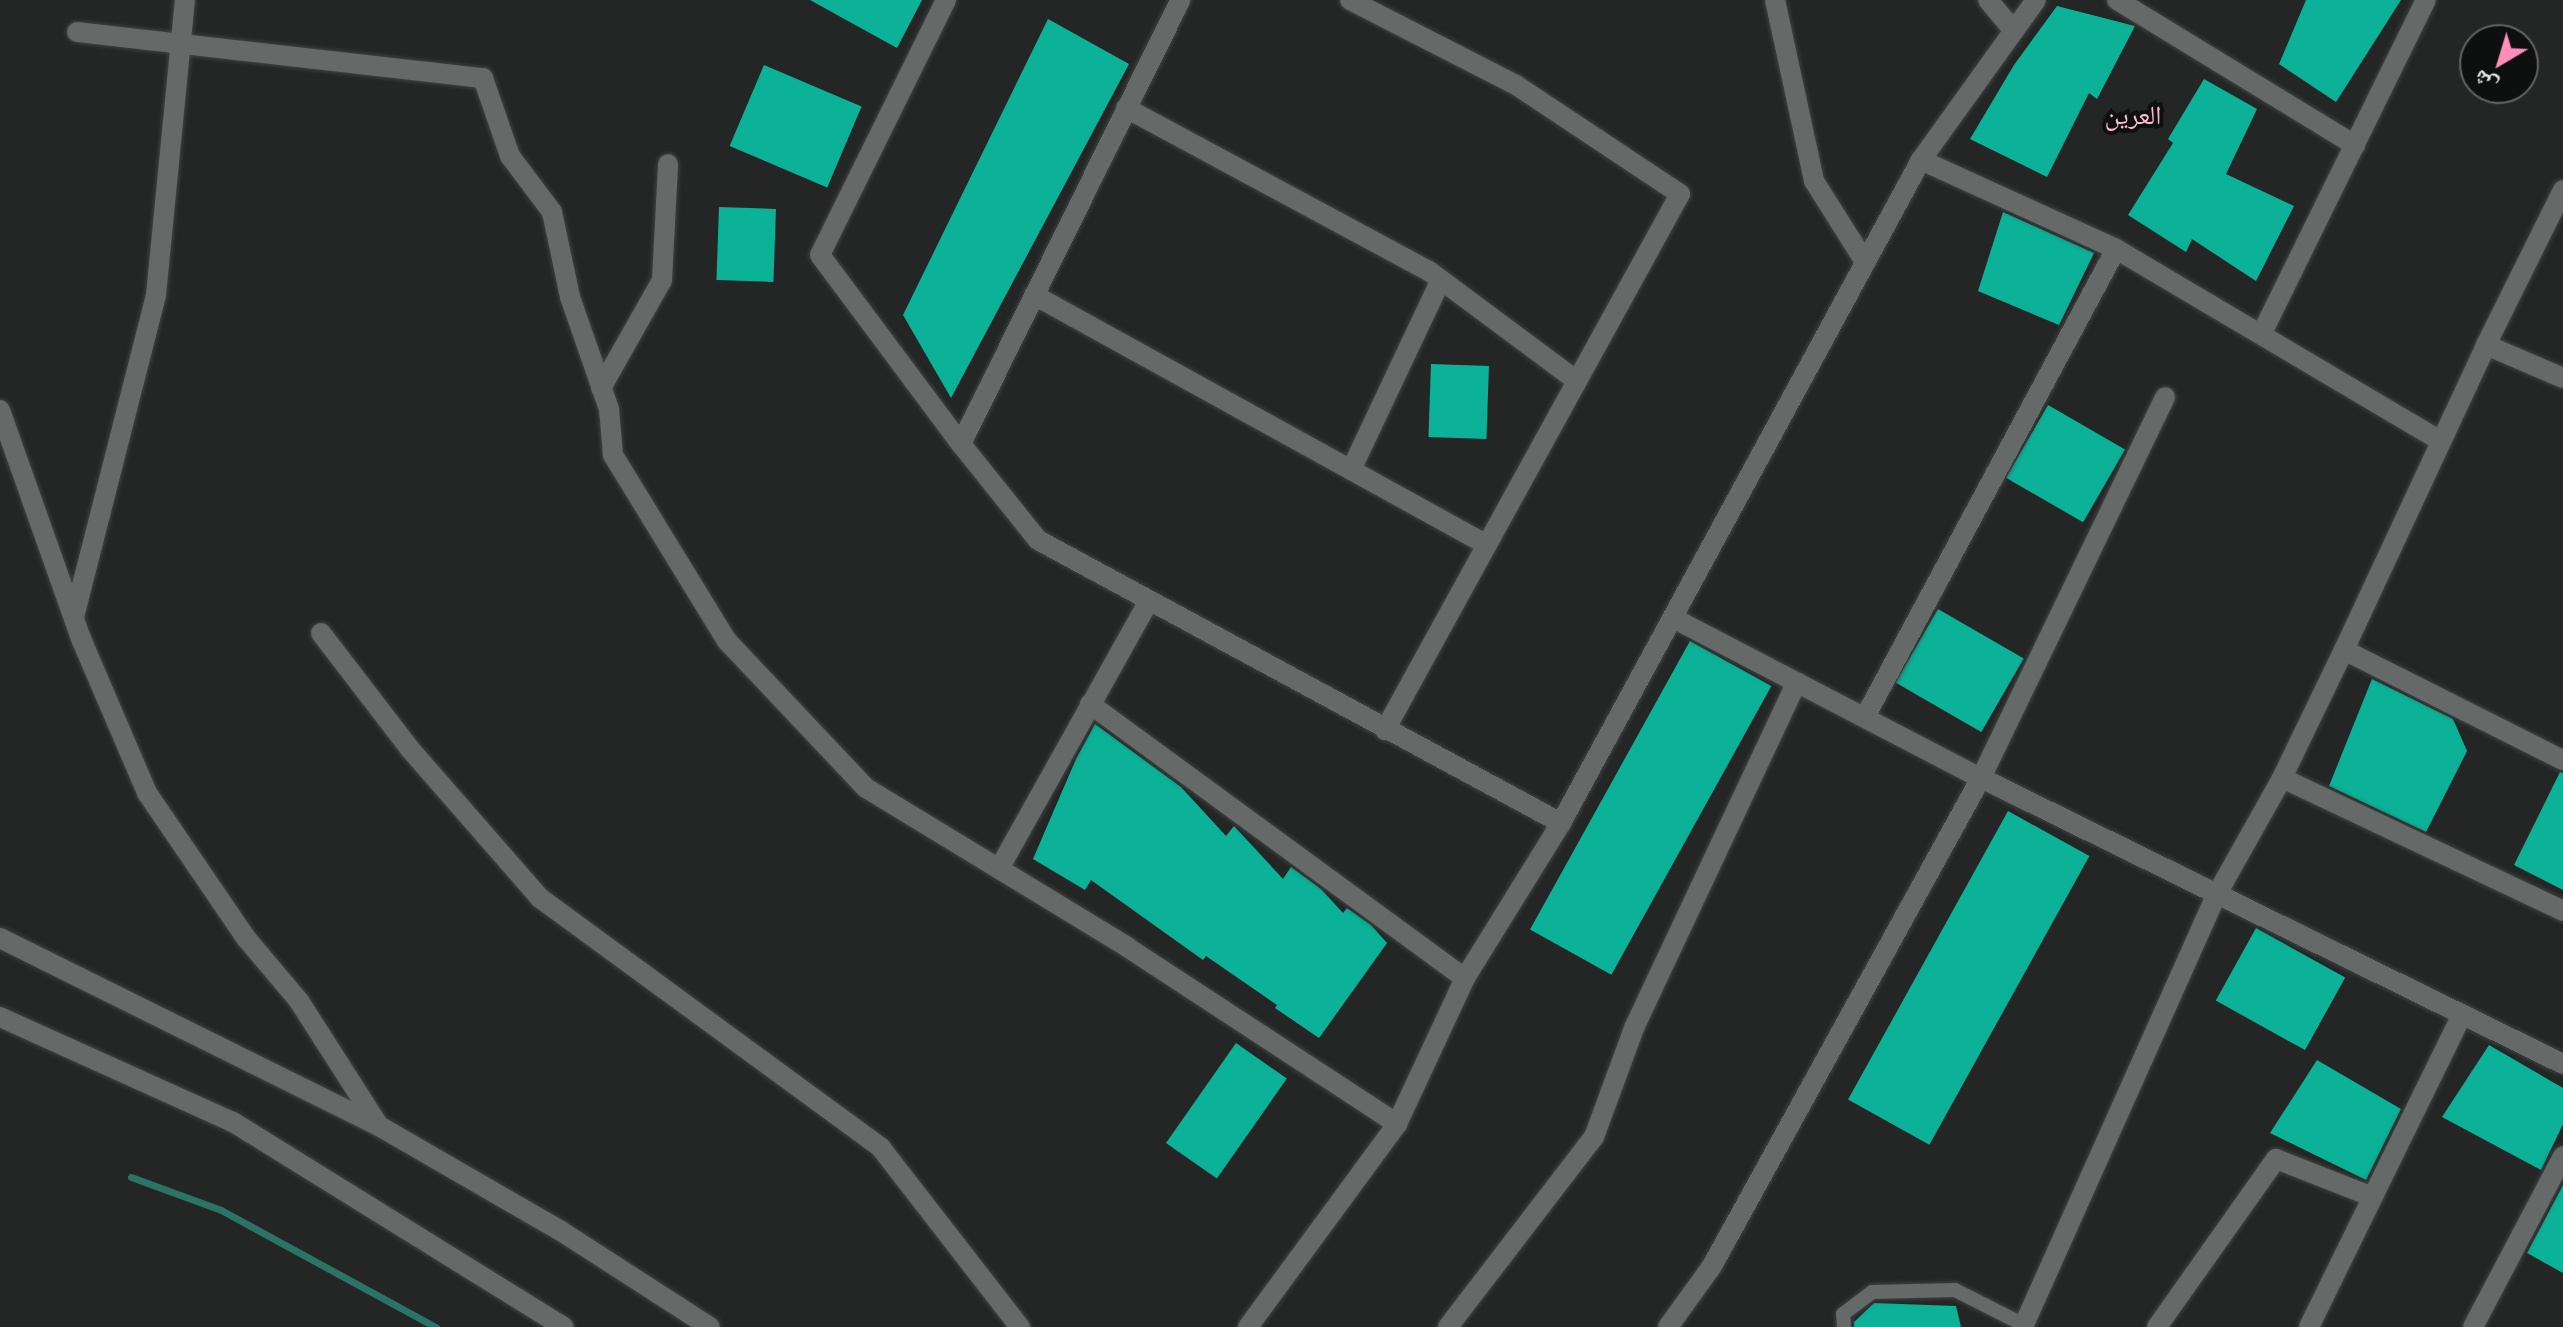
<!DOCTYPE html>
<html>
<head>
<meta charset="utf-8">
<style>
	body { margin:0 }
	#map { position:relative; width:2563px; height:1327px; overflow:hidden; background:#232625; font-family:Cabin,"Noto Naskh Arabic",sans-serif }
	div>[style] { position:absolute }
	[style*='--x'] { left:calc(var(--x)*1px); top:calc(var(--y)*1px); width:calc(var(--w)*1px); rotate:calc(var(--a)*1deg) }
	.stream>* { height:7px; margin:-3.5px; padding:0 3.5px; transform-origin:3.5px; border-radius:3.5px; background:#2b7364 }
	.building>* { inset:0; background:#0bb297; transform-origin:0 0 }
	.roads { filter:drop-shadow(0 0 2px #3f4242) drop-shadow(0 0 2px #3f4242) }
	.service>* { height:14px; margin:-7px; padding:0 7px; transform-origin:7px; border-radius:7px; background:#656968 }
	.minor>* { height:20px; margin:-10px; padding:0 10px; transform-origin:10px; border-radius:10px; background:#656968 }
	.secondary>* { height:20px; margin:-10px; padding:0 10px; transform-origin:10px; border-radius:10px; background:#656968 }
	span { translate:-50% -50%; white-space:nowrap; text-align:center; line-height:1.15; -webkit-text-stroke:8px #0e0f0f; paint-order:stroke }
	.neighbourhood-label { font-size:26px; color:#fbbad0 }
	.north { position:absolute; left:2459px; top:24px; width:80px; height:80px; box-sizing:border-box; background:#0e0f0f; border:2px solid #626464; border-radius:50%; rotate:218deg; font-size:22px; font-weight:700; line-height:32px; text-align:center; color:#e1e4e3 }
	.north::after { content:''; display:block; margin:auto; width:28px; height:36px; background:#ff8eb9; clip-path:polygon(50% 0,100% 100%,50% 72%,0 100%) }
</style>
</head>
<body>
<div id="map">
	<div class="stream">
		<i style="--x:131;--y:1177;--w:96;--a:20.1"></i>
		<i style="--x:221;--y:1210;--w:245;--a:28.6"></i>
	</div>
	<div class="building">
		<i style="clip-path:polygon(810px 0,922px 0,897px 48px)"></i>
		<i style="clip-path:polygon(2306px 0,2401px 0,2336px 102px,2279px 64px)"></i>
		<i style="clip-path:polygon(2057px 6px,2135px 26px,2097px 99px,2089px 93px,2047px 177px,1970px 139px,2014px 65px)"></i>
		<i style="clip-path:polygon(1048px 19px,1129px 64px,951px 398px,903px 315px)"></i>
		<i style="left:764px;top:65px;width:106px;height:88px;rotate:23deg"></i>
		<i style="clip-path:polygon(2204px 79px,2257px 109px,2226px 174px,2294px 206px,2256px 281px,2192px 239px,2186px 252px,2128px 215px,2173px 143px,2168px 139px)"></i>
		<i style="left:719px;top:207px;width:57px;height:73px;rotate:2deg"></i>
		<i style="clip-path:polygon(2003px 212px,2094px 253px,2059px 325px,1978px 291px)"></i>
		<i style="left:1431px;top:364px;width:58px;height:73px;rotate:2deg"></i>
		<i style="left:2048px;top:405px;width:89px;height:84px;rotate:30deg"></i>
		<i style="left:1938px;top:609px;width:99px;height:85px;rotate:30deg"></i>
		<i style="left:1690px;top:641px;width:93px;height:330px;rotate:29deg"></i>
		<i style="clip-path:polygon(2372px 679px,2453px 719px,2467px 751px,2426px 832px,2329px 786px)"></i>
		<i style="clip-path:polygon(1095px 724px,1181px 787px,1226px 836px,1234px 826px,1283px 879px,1291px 867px,1321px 889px,1343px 913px,1347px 908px,1371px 925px,1387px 943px,1319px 1038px,1275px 1008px,1277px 1005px,1206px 956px,1203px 960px,1091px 880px,1085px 890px,1033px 859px,1076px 759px)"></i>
		<i style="clip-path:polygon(2560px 772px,2563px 773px,2563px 890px,2514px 865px)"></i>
		<i style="left:2008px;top:811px;width:93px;height:330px;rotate:29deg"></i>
		<i style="left:2256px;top:928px;width:102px;height:83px;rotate:29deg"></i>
		<i style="left:1236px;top:1043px;width:62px;height:122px;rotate:35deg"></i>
		<i style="clip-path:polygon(2489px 1045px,2563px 1088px,2563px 1124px,2541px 1170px,2442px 1117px)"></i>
		<i style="clip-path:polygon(2317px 1060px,2401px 1109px,2366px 1180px,2270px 1133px)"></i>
		<i style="clip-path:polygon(2563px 1185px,2563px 1273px,2527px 1253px)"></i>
		<i style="clip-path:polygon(1874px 1303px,1956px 1306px,1961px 1327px,1854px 1327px,1854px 1322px)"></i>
	</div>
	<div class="roads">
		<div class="service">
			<i style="--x:1844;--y:1327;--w:13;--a:-94"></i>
			<i style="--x:1843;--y:1314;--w:36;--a:-37"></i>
			<i style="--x:1872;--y:1292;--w:83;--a:-1.4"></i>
			<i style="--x:1955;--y:1290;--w:77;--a:26.9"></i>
		</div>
		<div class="minor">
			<i style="--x:946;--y:0;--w:284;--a:116.3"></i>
			<i style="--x:820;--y:255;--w:236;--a:53.3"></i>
			<i style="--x:961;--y:444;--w:123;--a:51.3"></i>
			<i style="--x:1038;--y:540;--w:595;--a:28.42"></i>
			<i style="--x:1350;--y:0;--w:186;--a:27.1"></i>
			<i style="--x:1516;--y:85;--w:197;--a:33.6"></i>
			<i style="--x:1680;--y:194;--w:612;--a:118.83"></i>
			<i style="--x:1775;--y:0;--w:185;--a:77.8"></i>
			<i style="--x:1814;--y:181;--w:96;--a:57.8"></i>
			<i style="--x:1988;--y:0;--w:40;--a:50"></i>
			<i style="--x:2117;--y:0;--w:279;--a:31.4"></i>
			<i style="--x:77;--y:32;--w:409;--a:6.5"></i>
			<i style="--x:483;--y:78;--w:83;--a:70.9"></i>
			<i style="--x:510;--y:156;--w:70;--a:53.1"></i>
			<i style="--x:552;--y:212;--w:87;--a:78"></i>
			<i style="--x:570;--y:297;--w:119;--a:70.8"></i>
			<i style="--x:609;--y:409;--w:46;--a:85"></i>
			<i style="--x:613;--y:455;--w:218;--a:58.5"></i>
			<i style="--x:727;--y:641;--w:202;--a:46.6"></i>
			<i style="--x:866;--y:788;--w:306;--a:31.3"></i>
			<i style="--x:1127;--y:947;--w:323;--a:33.2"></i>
			<i style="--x:1126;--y:108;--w:344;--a:28.3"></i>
			<i style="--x:1429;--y:271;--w:184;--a:36.6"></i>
			<i style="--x:1921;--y:160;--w:214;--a:24.5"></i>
			<i style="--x:2116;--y:249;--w:377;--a:30.6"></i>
			<i style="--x:1034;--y:295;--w:517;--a:28.89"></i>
			<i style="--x:2262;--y:333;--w:371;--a:-63.8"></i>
			<i style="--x:2486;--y:345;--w:84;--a:23.2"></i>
			<i style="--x:601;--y:388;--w:124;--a:-60.5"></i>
			<i style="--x:662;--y:280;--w:116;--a:-87"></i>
			<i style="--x:961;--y:444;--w:495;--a:-63.7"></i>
			<i style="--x:1351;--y:470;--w:210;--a:-64.7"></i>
			<i style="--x:74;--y:617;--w:332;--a:-75.7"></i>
			<i style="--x:156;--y:295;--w:296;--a:-84.4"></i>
			<i style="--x:1673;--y:618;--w:347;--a:27.5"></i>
			<i style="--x:1981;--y:778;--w:648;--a:26.17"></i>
			<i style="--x:321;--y:633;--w:146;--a:52.5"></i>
			<i style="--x:410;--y:749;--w:198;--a:48.9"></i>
			<i style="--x:540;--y:898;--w:423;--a:36.2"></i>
			<i style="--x:881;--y:1148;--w:227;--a:52.2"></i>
			<i style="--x:2344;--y:650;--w:245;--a:26.7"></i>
			<i style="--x:1090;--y:704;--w:464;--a:36.2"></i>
			<i style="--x:1865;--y:717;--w:531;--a:-61.79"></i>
			<i style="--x:2282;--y:778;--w:311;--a:25.3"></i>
			<i style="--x:999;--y:869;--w:307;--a:-60.8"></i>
			<i style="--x:1248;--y:1327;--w:252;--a:-53.7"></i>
			<i style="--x:1397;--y:1124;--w:161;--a:-65"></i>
			<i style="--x:1465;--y:978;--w:182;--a:-58.2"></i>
			<i style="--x:1561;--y:823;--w:754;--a:-61.5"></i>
			<i style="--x:1921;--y:160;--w:197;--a:-54.3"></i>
			<i style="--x:1448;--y:1327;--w:240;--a:-52.5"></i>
			<i style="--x:1594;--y:1137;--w:116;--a:-69.8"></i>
			<i style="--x:1634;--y:1028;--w:382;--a:-64.8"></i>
			<i style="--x:1668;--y:1327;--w:75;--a:-54.2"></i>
			<i style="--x:1712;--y:1266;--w:557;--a:-61.14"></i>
			<i style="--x:1981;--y:778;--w:423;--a:-64.2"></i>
			<i style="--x:2023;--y:1327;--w:474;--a:-65.9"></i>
			<i style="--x:2217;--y:894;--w:133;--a:-60.7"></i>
			<i style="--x:2282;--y:778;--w:142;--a:-64.2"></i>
			<i style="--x:2344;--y:650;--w:336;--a:-65"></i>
			<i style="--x:2486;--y:345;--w:173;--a:-63.6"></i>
			<i style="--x:2157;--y:1327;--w:206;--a:-54.7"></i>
			<i style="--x:2276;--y:1159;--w:104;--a:21.4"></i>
			<i style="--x:2309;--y:1327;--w:348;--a:-63.9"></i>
			<i style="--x:2473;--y:1327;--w:193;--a:-62.2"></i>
		</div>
		<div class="secondary">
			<i style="--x:0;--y:410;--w:245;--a:70.5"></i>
			<i style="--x:82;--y:641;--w:165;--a:66.8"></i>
			<i style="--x:147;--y:793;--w:176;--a:55.7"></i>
			<i style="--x:246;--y:938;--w:82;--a:49.9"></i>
			<i style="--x:299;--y:1001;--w:148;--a:57.4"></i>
			<i style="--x:0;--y:938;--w:423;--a:26.4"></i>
			<i style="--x:379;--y:1126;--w:210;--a:30"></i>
			<i style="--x:561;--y:1231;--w:177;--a:32.8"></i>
			<i style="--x:0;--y:1017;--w:256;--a:24.3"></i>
			<i style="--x:233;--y:1122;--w:389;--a:31.8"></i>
		</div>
	</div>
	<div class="neighbourhood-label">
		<span style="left:2133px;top:116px">العرين</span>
	</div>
	<div class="north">ش</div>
</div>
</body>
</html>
